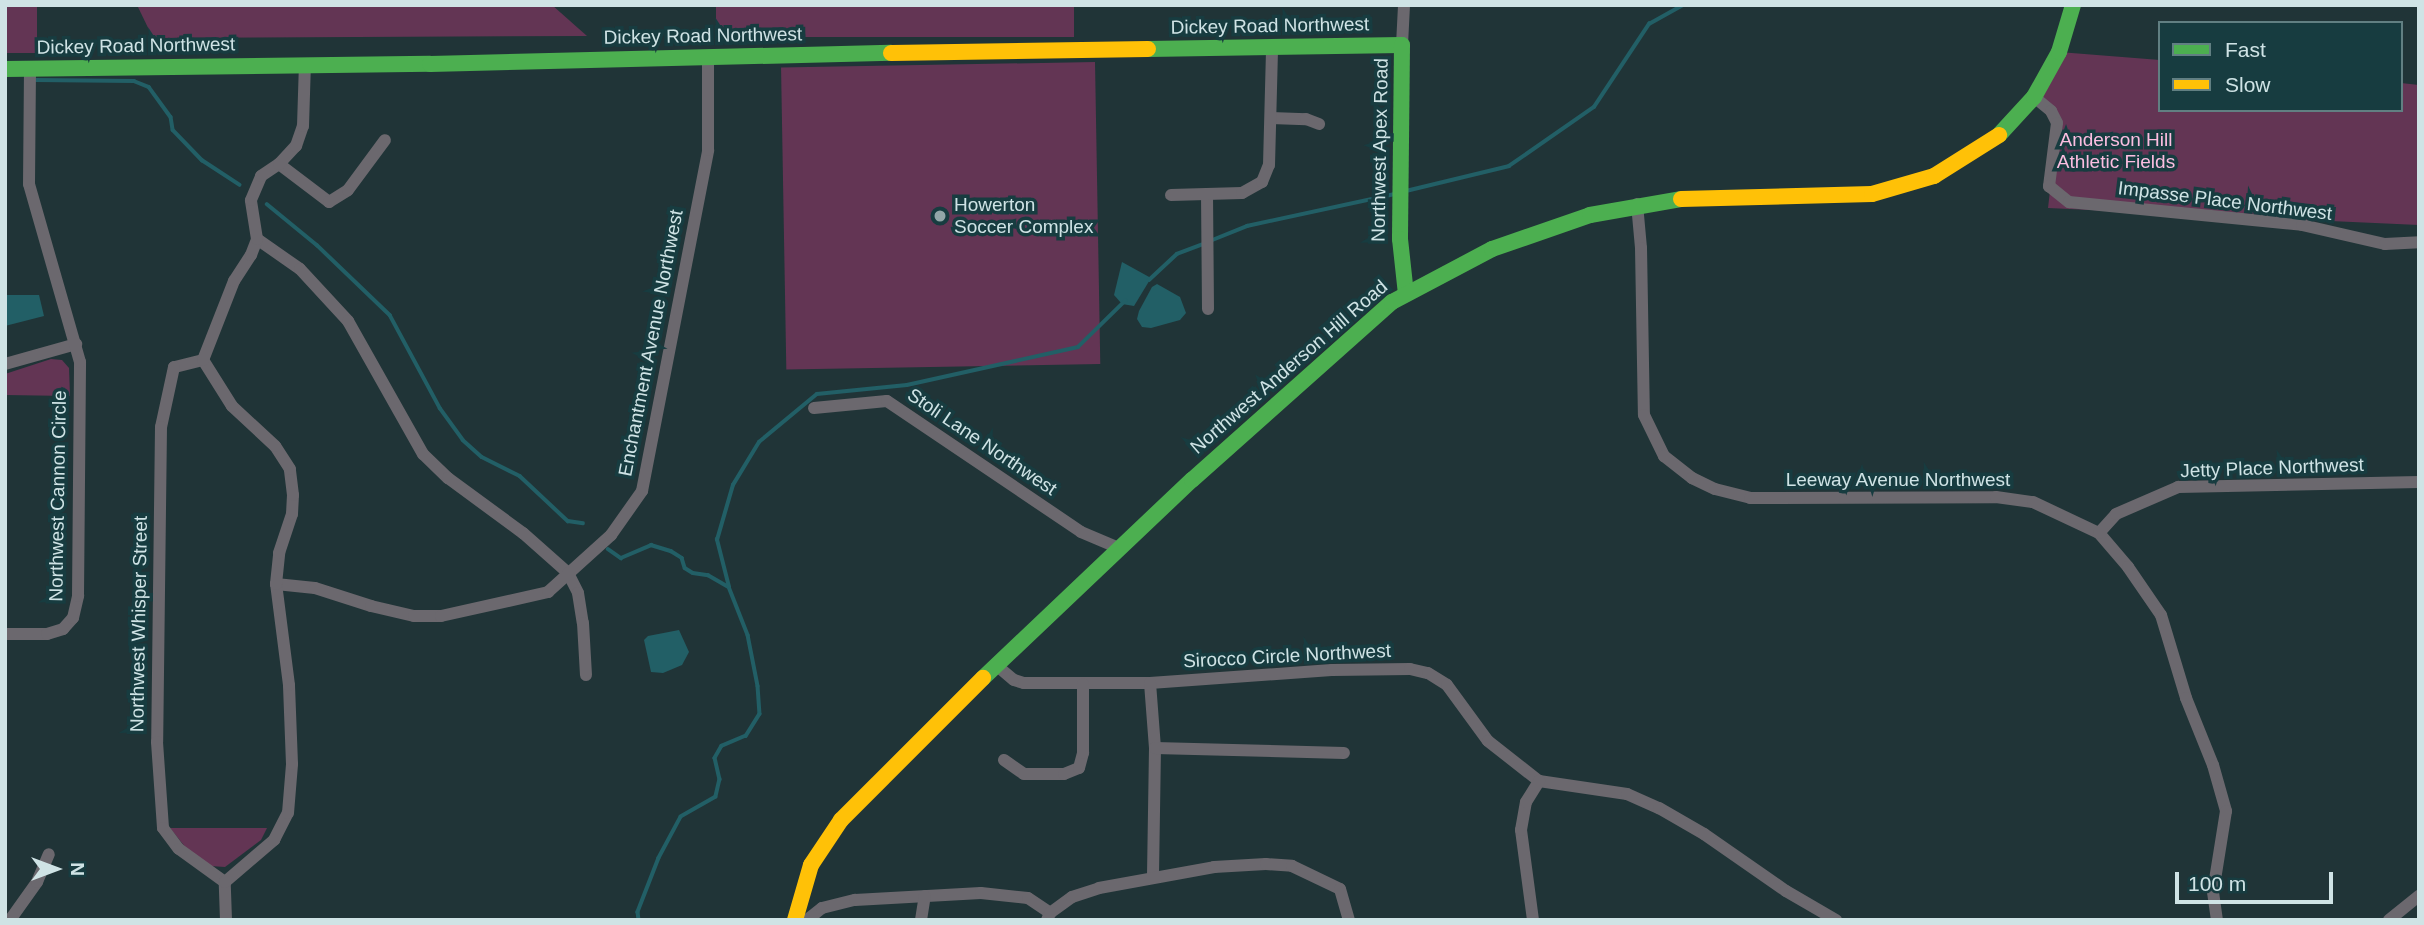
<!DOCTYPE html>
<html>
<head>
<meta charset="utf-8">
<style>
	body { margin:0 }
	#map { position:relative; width:2424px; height:925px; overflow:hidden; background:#203437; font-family:Helvetica,sans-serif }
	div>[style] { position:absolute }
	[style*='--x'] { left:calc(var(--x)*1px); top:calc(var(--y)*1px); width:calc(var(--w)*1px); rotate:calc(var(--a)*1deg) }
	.green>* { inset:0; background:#633554; transform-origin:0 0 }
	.water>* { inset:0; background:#225f66 }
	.stream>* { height:3.5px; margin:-1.75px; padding:0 1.75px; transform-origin:1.75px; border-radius:1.75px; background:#225f66 }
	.street>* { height:12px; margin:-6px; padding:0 6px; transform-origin:6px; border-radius:6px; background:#6b686e }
	.fast>* { height:16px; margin:-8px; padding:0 8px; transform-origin:8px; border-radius:8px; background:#4caf50 }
	.slow>* { height:16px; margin:-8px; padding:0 8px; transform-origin:8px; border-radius:8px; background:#ffc107 }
	.dots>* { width:19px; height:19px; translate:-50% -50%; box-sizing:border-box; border:4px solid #173c40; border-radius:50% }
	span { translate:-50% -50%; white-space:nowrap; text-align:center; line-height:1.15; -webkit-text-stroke:7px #173c40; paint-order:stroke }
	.street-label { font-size:19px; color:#cfe3e5 }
	.park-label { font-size:19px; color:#fcbee1 }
	.poi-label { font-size:19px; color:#cfe3e5 }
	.left { translate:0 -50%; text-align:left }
	.frame { position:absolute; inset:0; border:7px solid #cfe3e5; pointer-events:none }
	.legend { position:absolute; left:2158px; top:21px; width:245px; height:91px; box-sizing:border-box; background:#173c40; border:2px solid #617f82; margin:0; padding:9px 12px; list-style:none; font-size:21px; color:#cfe3e5 }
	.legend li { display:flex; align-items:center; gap:14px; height:35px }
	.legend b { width:35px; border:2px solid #617f82 }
	.north { position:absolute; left:21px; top:834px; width:70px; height:70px; -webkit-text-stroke:5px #173c40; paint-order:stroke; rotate:90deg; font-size:19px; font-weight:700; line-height:28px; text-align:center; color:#cfe3e5 }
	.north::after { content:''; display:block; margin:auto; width:24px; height:32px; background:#cfe3e5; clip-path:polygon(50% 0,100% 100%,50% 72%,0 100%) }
	.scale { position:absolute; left:2175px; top:872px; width:158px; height:32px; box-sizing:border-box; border:4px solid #cfe3e5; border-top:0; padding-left:9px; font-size:21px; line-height:24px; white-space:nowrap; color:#cfe3e5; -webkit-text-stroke:5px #173c40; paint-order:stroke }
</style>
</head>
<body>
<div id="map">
	<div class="green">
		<i style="left:5px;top:5px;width:32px;height:48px"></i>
		<i style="clip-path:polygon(137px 5px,552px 5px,587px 36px,153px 38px)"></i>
		<i style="left:716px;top:5px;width:358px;height:32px"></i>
		<i style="clip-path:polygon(2059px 52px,2160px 60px,2160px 110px,2401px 110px,2401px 83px,2419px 85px,2419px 225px,2048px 208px,2057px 130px,2039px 90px)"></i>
		<i style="left:1095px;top:62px;width:302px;height:314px;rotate:89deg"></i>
		<i style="clip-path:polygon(51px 359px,62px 360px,69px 368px,70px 396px,5px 395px,5px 374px)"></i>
		<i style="clip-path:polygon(170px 828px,267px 828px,261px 840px,225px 867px,210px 866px,186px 848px)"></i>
	</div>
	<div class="water">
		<i style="clip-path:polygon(1122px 262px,1151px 278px,1134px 306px,1122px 304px,1114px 295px)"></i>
		<i style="clip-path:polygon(1157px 284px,1180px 297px,1186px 313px,1180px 320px,1151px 328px,1142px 327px,1137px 319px,1139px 311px,1152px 287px)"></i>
		<i style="clip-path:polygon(5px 295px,39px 295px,44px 316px,5px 326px)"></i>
		<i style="clip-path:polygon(679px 630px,689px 652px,682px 665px,663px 673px,651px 672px,644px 640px,648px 636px)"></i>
	</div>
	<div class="stream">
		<i style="--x:36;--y:80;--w:98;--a:0.6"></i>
		<i style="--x:134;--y:81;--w:16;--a:22"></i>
		<i style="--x:149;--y:87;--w:37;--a:54"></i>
		<i style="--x:171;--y:117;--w:13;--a:81"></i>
		<i style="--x:173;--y:130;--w:42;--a:46"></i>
		<i style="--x:202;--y:160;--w:45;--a:33.3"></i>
		<i style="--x:1406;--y:191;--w:106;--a:-13.6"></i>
		<i style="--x:1509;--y:166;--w:103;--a:-34.8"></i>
		<i style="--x:1594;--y:107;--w:100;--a:-56.5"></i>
		<i style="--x:1649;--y:24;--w:39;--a:-29"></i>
		<i style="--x:267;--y:204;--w:65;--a:39.4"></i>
		<i style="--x:317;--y:245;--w:101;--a:43.8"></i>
		<i style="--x:390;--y:315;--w:106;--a:61.7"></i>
		<i style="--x:440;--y:408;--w:39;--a:54"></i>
		<i style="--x:463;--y:440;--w:25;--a:42"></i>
		<i style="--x:482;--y:457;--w:42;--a:26.6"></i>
		<i style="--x:520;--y:476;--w:66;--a:43.2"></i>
		<i style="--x:568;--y:521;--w:15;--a:8"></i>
		<i style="--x:1210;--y:241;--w:40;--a:-22"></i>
		<i style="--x:1247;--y:226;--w:151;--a:-12.2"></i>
		<i style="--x:1149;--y:280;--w:38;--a:-43"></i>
		<i style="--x:1177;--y:254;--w:28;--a:-21"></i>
		<i style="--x:608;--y:549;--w:16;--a:35"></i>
		<i style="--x:621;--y:558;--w:33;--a:-23"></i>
		<i style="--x:651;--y:545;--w:21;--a:17"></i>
		<i style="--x:671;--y:551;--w:13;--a:32"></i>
		<i style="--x:682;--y:558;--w:10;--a:73"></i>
		<i style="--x:685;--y:568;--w:9;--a:32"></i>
		<i style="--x:693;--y:573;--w:15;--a:8"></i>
		<i style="--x:708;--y:575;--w:24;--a:30"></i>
		<i style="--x:729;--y:587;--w:52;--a:68.4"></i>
		<i style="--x:748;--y:635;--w:52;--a:78.9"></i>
		<i style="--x:758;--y:686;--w:28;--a:86"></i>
		<i style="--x:760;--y:714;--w:26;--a:122"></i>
		<i style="--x:746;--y:736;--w:26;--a:157"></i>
		<i style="--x:722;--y:746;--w:14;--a:120"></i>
		<i style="--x:715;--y:758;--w:22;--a:77"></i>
		<i style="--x:720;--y:779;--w:18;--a:103"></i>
		<i style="--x:716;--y:797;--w:40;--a:150.3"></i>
		<i style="--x:681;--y:817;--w:47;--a:118.2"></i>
		<i style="--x:659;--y:858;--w:58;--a:111.3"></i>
		<i style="--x:638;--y:912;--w:8;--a:83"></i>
		<i style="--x:729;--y:587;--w:49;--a:-104.3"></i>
		<i style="--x:717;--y:540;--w:57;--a:-73.8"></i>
		<i style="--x:733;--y:485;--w:50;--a:-58.8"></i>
		<i style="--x:759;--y:442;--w:75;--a:-39.6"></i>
		<i style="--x:817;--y:394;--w:90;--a:-5.7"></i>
		<i style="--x:907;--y:385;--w:175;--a:-12.5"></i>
		<i style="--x:1078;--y:347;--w:66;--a:-44.4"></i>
	</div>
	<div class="street">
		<i style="--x:1402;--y:45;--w:40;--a:-87.1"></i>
		<i style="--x:2034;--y:97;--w:22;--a:39"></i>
		<i style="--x:2051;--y:111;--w:13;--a:63"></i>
		<i style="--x:2057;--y:123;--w:64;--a:97.2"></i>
		<i style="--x:2049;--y:186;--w:26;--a:39"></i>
		<i style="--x:2069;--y:202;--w:234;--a:5.6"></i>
		<i style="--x:2302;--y:225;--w:85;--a:12.9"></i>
		<i style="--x:2385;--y:244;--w:34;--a:-3"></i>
		<i style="--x:1271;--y:118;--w:35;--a:2"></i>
		<i style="--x:1306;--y:119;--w:14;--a:21"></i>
		<i style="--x:279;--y:164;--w:63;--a:37.2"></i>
		<i style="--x:329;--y:202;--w:22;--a:-32"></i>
		<i style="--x:348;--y:190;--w:62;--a:-53.5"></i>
		<i style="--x:1207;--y:194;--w:115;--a:89.5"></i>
		<i style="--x:1171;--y:195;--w:71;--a:-1.6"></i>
		<i style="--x:1242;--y:193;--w:23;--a:-29"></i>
		<i style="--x:1262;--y:182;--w:18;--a:-68"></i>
		<i style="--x:1269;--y:165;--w:118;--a:-88.5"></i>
		<i style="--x:1637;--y:204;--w:44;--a:84.8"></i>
		<i style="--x:1641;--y:248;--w:167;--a:89"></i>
		<i style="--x:1644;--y:415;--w:46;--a:64"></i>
		<i style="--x:1664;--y:456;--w:36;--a:38"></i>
		<i style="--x:1692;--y:478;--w:25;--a:26"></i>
		<i style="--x:1715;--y:489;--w:36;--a:14"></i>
		<i style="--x:1750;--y:498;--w:246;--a:-0.2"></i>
		<i style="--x:1996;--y:497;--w:37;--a:8"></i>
		<i style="--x:2033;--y:502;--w:73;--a:25.2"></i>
		<i style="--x:2099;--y:533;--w:45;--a:49.5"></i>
		<i style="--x:2128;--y:567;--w:58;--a:55.5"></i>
		<i style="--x:2161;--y:615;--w:87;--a:73.2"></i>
		<i style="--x:2186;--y:698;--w:72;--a:68.1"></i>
		<i style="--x:2213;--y:765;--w:48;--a:74.2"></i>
		<i style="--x:2226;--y:811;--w:82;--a:99.1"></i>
		<i style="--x:2213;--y:892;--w:28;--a:82"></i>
		<i style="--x:257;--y:239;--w:52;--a:34.9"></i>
		<i style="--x:300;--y:269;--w:71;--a:47.3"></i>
		<i style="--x:348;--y:321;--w:153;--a:60.6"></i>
		<i style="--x:423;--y:454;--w:35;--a:44"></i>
		<i style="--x:448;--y:478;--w:93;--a:36.3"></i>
		<i style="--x:523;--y:533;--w:60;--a:41.6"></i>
		<i style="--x:568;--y:573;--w:22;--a:63"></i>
		<i style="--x:578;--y:593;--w:30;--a:81"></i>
		<i style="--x:583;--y:623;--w:52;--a:86.7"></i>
		<i style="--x:203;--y:360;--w:30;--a:166"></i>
		<i style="--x:174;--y:367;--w:61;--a:102.2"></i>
		<i style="--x:161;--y:427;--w:315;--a:90.7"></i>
		<i style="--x:157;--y:742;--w:86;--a:86"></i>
		<i style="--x:163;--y:828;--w:26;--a:53"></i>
		<i style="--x:179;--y:849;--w:57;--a:35.7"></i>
		<i style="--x:5;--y:364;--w:74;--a:-15.7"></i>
		<i style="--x:814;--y:408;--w:73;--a:-5.5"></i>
		<i style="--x:887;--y:401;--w:234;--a:34"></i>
		<i style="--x:1081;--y:532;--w:43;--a:23"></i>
		<i style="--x:2099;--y:533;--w:25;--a:-48"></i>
		<i style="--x:2116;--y:514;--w:68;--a:-23.5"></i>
		<i style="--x:2178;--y:487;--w:241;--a:-1.2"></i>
		<i style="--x:276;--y:584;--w:39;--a:6"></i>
		<i style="--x:315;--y:588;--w:59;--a:17.8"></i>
		<i style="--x:371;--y:606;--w:44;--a:13.1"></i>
		<i style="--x:414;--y:616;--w:27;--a:0"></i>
		<i style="--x:441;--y:616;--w:110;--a:-12.6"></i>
		<i style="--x:548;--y:592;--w:85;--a:-42.1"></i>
		<i style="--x:611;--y:535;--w:54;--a:-54.8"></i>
		<i style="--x:642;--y:491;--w:347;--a:-79"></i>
		<i style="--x:708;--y:150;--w:94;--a:-90"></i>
		<i style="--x:5;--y:634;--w:42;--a:0"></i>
		<i style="--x:47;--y:634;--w:17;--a:-17"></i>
		<i style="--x:63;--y:629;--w:15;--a:-48"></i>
		<i style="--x:73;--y:618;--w:23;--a:-77"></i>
		<i style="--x:78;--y:596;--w:234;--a:-89.5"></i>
		<i style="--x:80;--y:362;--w:185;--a:-106"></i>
		<i style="--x:29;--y:184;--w:115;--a:-89.5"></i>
		<i style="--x:996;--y:665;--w:23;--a:40"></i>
		<i style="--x:1014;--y:680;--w:10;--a:17"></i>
		<i style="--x:1024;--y:683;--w:126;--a:0"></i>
		<i style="--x:1150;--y:683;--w:182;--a:-4.1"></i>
		<i style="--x:1332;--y:670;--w:78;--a:-0.7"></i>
		<i style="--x:1410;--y:669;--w:18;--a:13"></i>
		<i style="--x:1428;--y:673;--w:22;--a:32"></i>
		<i style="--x:1447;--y:685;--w:69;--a:53.8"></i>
		<i style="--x:1488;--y:741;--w:65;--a:38.1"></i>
		<i style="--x:1539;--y:781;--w:89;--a:8.4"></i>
		<i style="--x:1627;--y:794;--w:35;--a:24"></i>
		<i style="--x:1659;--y:808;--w:52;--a:30"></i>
		<i style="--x:1704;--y:834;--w:100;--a:34.8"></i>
		<i style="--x:1786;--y:891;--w:58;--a:30.1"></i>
		<i style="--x:1150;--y:683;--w:65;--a:85.6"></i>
		<i style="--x:1155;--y:748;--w:129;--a:90.9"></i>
		<i style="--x:1155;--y:748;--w:189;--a:1.5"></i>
		<i style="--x:1004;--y:760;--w:24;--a:35"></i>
		<i style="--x:1024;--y:774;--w:40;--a:0"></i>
		<i style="--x:1064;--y:774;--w:16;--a:-22"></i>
		<i style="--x:1079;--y:768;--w:16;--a:-75"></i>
		<i style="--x:1083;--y:753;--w:69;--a:-90"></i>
		<i style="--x:10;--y:920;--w:47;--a:-54.6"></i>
		<i style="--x:37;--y:882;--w:30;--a:-67"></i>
		<i style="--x:226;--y:920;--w:38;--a:-92"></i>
		<i style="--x:225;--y:882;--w:65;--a:-40.6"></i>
		<i style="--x:274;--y:840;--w:30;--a:-63"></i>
		<i style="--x:288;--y:813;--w:49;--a:-85.3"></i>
		<i style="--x:292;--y:764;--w:79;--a:-92.2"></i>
		<i style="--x:289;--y:685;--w:102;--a:-97.3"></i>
		<i style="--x:276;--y:584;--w:31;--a:-84"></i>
		<i style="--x:279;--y:553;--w:41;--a:-71.6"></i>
		<i style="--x:292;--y:514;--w:19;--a:-87"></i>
		<i style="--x:293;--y:495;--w:26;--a:-97"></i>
		<i style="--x:290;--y:469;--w:27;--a:-123"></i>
		<i style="--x:275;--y:446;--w:59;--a:-137.1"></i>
		<i style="--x:232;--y:406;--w:54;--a:-122.2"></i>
		<i style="--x:203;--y:360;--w:85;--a:-68.6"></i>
		<i style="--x:234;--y:281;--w:31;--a:-57"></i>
		<i style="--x:251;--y:255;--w:17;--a:-69"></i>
		<i style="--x:257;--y:239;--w:39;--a:-99"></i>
		<i style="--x:251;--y:200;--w:26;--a:-67"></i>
		<i style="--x:261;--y:176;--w:22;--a:-34"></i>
		<i style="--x:279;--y:164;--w:25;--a:-47"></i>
		<i style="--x:296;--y:146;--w:21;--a:-71"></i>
		<i style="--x:303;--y:126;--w:62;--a:-88.2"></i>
		<i style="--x:807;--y:920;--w:19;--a:-39"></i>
		<i style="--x:822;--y:908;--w:34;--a:-14"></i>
		<i style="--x:855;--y:900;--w:126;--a:-3.2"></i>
		<i style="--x:981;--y:893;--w:47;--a:6.1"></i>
		<i style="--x:1028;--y:898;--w:27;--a:34"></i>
		<i style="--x:921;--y:920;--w:24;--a:-81"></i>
		<i style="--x:1047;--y:920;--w:8;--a:-67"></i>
		<i style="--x:1050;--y:913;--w:27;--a:-36"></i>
		<i style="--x:1072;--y:897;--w:28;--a:-18"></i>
		<i style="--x:1099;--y:888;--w:117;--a:-10.3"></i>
		<i style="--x:1214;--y:867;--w:52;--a:-3.3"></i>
		<i style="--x:1266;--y:864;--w:26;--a:4"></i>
		<i style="--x:1292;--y:866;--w:53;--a:25.6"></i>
		<i style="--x:1340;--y:889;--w:32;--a:74"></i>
		<i style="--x:1533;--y:920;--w:91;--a:-97.6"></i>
		<i style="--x:1521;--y:830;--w:28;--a:-80"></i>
		<i style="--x:1526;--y:802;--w:25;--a:-58"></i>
		<i style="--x:2389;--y:920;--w:38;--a:-39"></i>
	</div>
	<div class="fast">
		<i style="--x:1148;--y:49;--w:254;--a:-0.9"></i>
		<i style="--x:1402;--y:45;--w:194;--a:90.6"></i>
		<i style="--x:1400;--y:239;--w:55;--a:83.8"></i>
		<i style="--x:5;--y:69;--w:425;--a:-0.7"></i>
		<i style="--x:430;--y:64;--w:461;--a:-1.4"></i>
		<i style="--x:1999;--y:135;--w:52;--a:-47.4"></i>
		<i style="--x:2034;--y:97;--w:51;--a:-60.9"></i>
		<i style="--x:2059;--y:52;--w:49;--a:-73.4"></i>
		<i style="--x:983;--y:678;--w:288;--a:-43.5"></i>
		<i style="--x:1192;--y:480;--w:268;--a:-41.7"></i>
		<i style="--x:1392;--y:302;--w:113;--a:-27.9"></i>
		<i style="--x:1492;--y:249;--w:104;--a:-19.1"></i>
		<i style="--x:1590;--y:215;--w:92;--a:-10"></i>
	</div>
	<div class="slow">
		<i style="--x:891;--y:53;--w:257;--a:-0.9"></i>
		<i style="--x:1681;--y:199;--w:191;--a:-1.5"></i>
		<i style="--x:1872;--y:194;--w:65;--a:-16.2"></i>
		<i style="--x:1934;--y:176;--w:77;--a:-32.2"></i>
		<i style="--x:795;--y:920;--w:57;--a:-73.8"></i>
		<i style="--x:811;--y:865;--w:54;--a:-56.3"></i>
		<i style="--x:841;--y:820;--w:201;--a:-45"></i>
	</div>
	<div class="dots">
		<i style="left:940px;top:216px;background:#92a6a8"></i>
	</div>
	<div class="street-label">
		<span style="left:1270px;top:26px;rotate:-1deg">Dickey Road Northwest</span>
		<span style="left:703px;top:36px;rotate:-1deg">Dickey Road Northwest</span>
		<span style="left:136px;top:46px;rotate:-1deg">Dickey Road Northwest</span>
		<span style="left:1380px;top:150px;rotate:-89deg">Northwest Apex Road</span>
		<span style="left:2225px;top:201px;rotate:7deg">Impasse Place Northwest</span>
		<span style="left:651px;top:343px;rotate:-79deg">Enchantment Avenue Northwest</span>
		<span style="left:1289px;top:367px;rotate:-41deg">Northwest Anderson Hill Road</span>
		<span style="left:982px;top:442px;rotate:34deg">Stoli Lane Northwest</span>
		<span style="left:2272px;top:468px;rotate:-2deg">Jetty Place Northwest</span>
		<span style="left:1898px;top:480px">Leeway Avenue Northwest</span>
		<span style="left:58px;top:496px;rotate:-89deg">Northwest Cannon Circle</span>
		<span style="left:139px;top:624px;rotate:-89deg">Northwest Whisper Street</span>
		<span style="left:1287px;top:656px;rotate:-3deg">Sirocco Circle Northwest</span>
	</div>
	<div class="park-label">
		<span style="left:2116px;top:151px">Anderson Hill<br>Athletic Fields</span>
	</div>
	<div class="poi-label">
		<span class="left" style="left:954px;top:216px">Howerton<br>Soccer Complex</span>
	</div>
	<div class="frame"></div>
	<ul class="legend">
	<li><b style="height:9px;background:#4caf50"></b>Fast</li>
	<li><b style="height:9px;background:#ffc107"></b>Slow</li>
	</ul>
	<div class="north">N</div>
	<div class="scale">100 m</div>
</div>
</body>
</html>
